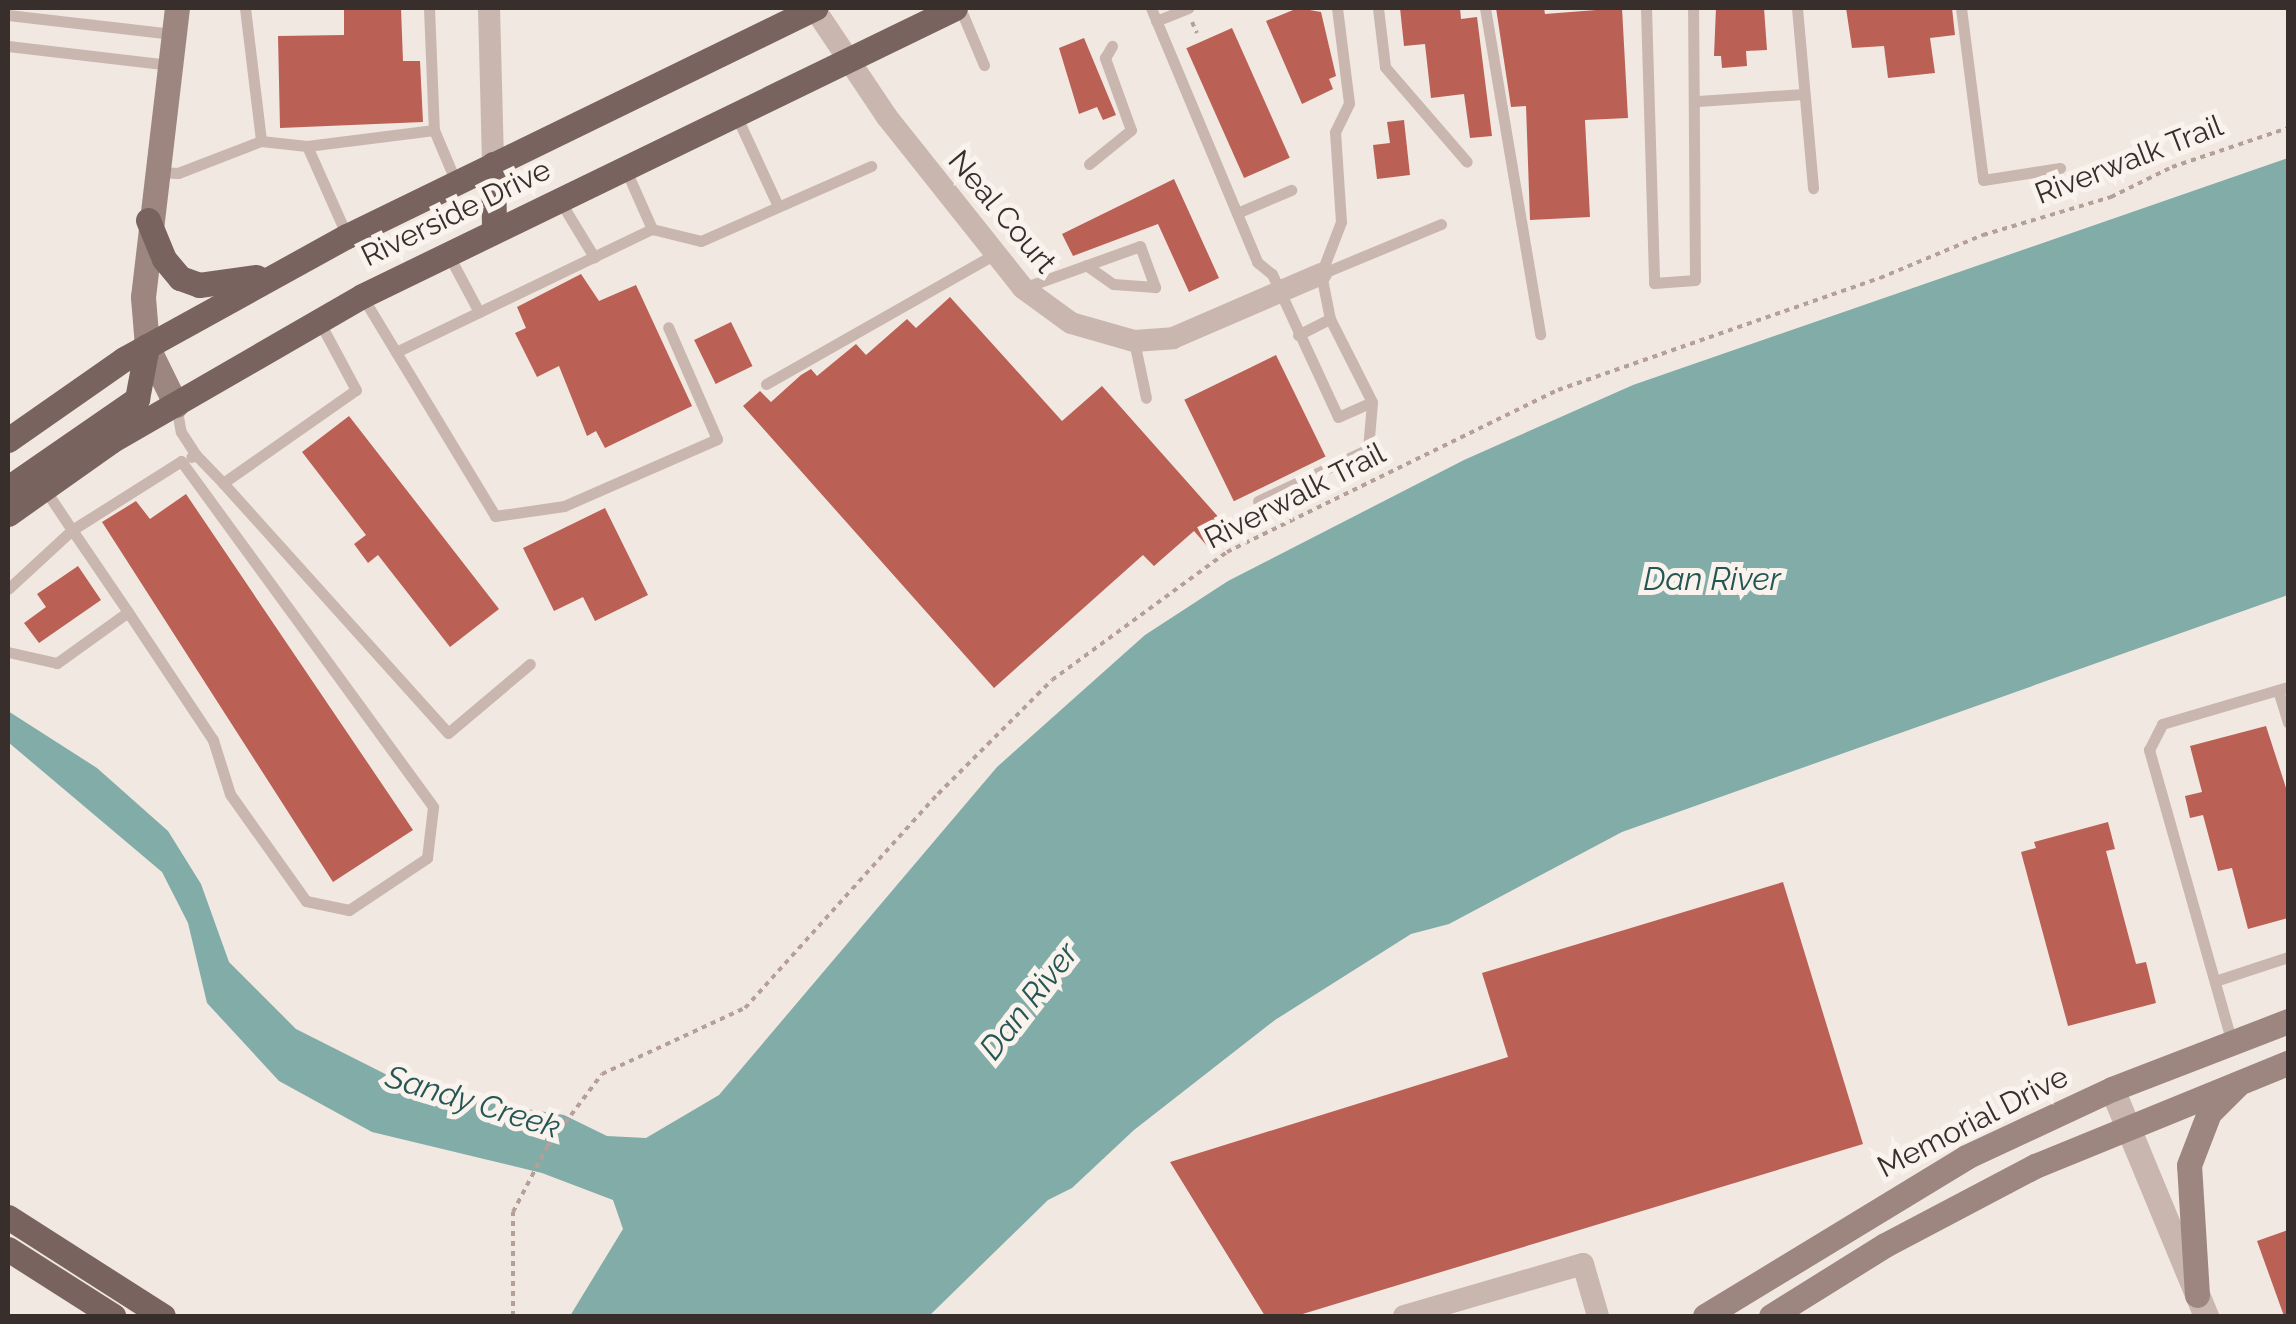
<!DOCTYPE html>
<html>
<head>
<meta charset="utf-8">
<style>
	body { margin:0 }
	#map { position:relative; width:2296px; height:1324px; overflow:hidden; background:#f1e8e1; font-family:Raleway,sans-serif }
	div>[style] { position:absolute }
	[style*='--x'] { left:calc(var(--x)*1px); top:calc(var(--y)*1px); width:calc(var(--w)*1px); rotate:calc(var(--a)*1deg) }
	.water>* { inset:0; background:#82aca8 }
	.building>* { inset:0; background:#bb6055; transform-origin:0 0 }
	.path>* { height:4px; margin-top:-2px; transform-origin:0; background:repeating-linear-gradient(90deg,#b5a098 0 5px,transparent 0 10px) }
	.service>* { height:11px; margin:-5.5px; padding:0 5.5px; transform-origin:5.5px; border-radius:5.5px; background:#c9b6ae }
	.minor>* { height:22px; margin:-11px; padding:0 11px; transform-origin:11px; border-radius:11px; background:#c9b6ae }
	.tertiary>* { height:25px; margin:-12.5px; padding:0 12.5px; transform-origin:12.5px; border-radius:12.5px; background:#c9b6ae }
	.secondary>* { height:25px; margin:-12.5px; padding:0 12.5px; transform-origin:12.5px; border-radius:12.5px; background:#9c867f }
	.primary>* { height:25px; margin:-12.5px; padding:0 12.5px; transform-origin:12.5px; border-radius:12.5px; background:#78635e }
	span { translate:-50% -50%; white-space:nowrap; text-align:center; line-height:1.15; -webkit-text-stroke:10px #f9f2ed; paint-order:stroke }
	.street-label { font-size:30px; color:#382e2b }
	.water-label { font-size:32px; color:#245653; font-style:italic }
	.frame { position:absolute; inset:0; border:10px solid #382e2b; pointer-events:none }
</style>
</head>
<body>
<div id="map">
	<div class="water">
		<i style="clip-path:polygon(2288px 158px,2288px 595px,1622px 832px,1449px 924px,1411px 934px,1275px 1020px,1134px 1130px,1072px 1188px,1048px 1200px,929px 1316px,570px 1316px,623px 1229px,613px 1200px,542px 1173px,372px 1132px,279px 1081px,207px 1003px,188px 923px,162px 872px,8px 742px,8px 711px,97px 768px,168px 831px,201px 884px,229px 962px,296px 1029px,421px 1092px,564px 1115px,607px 1136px,646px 1138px,719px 1095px,997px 767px,1145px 635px,1228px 581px,1464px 460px,1633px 385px)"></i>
	</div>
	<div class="building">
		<i style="clip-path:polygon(344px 8px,401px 8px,403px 61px,420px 61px,423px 122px,280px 128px,278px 36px,344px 35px)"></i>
		<i style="clip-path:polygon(1298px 8px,1321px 12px,1336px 76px,1329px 79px,1333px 89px,1302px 104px,1266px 21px)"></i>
		<i style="clip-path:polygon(1400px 8px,1460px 8px,1461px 19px,1477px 17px,1492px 136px,1470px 138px,1464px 94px,1431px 98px,1425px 44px,1404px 46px)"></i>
		<i style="clip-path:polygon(1496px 8px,1544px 8px,1545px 14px,1622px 8px,1628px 118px,1585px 120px,1590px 217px,1530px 220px,1526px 106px,1511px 107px)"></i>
		<i style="clip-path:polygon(1716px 8px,1764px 8px,1767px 50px,1746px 51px,1747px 66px,1722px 68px,1721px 56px,1714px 56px)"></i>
		<i style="clip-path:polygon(1846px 8px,1952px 8px,1955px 35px,1930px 38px,1935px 73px,1888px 78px,1884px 46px,1852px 48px)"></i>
		<i style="left:1232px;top:28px;width:142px;height:50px;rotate:66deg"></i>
		<i style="clip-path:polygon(1084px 38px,1116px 115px,1103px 120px,1097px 107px,1079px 114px,1059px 48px)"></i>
		<i style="clip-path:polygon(1404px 120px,1410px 175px,1377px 179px,1373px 145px,1390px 143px,1387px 122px)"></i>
		<i style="clip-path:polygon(1174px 179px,1219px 278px,1189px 292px,1158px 224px,1073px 256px,1062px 234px)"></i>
		<i style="clip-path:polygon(581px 274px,599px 301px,636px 285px,692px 406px,605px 448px,596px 431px,587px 436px,559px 366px,537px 377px,515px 333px,526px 328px,517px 307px)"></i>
		<i style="clip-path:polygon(950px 297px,1062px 421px,1102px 386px,1229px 529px,1208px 547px,1194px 531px,1154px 566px,1143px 555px,994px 688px,743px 406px,760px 391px,771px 402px,801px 375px,811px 369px,817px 376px,856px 344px,866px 355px,907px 319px,916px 328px)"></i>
		<i style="left:731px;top:322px;width:49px;height:41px;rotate:64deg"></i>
		<i style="left:1276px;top:355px;width:113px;height:102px;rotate:64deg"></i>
		<i style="clip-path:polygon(349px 416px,499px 609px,450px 647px,378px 555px,368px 563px,354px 544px,366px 535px,302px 452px)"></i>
		<i style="clip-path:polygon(186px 494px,413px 830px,333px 882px,102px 522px,136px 501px,150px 519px)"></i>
		<i style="clip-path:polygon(605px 508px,648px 595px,595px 621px,583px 597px,554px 611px,523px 548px)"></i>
		<i style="clip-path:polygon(78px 566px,101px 600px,39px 643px,24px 623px,46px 607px,37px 594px)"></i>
		<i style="clip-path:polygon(2266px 726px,2288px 794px,2288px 918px,2248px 929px,2232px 868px,2218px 871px,2203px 815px,2190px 818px,2185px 796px,2202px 792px,2190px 746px)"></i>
		<i style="clip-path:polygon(2108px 822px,2115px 849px,2106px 851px,2136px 964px,2146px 962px,2156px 1003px,2068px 1026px,2021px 852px,2036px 848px,2034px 842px)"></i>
		<i style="clip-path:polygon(1783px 882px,1863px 1144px,1296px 1316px,1265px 1316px,1170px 1162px,1508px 1057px,1482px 973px)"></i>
		<i style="clip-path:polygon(2288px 1230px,2288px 1316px,2284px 1316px,2257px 1241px)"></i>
	</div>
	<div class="path">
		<i style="--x:1192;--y:22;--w:12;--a:66"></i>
		<i style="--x:513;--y:1316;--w:104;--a:-90"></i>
		<i style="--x:513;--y:1212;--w:73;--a:-62.4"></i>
		<i style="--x:547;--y:1147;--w:91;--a:-53"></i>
		<i style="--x:602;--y:1074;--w:157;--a:-24.8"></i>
		<i style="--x:745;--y:1008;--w:288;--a:-48"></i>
		<i style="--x:938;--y:794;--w:161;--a:-45"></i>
		<i style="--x:1052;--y:680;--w:217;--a:-36.2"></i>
		<i style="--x:1227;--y:552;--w:369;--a:-26.1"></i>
		<i style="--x:1558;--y:390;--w:341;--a:-19.2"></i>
		<i style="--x:1880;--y:278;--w:112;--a:-22.7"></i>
		<i style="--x:1983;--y:235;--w:134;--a:-16.5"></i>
		<i style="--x:2111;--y:197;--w:68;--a:-26.2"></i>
		<i style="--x:2172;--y:167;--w:122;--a:-18.6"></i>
	</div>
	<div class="service">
		<i style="--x:245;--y:8;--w:134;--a:83.1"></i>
		<i style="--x:429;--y:8;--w:122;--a:87.7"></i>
		<i style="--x:434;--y:130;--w:56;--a:67.1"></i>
		<i style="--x:960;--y:8;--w:62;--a:67.2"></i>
		<i style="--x:1151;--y:8;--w:275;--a:67.3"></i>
		<i style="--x:1257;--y:262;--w:19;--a:39"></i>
		<i style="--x:1272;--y:274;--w:157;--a:65.2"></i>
		<i style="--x:1338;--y:417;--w:37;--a:-24"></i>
		<i style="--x:1378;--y:8;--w:59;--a:83.2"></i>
		<i style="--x:1385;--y:67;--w:125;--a:49.2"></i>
		<i style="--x:1485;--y:8;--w:331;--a:80.4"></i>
		<i style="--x:1646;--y:8;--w:275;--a:88.3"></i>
		<i style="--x:1654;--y:283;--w:41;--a:-4.2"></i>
		<i style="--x:1695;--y:280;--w:272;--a:-90.4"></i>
		<i style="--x:1797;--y:8;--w:181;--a:84.9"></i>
		<i style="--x:1961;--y:8;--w:173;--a:82.7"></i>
		<i style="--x:1983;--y:180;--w:78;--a:-8.9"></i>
		<i style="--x:8;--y:15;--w:166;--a:6.6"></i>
		<i style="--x:1156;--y:21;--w:35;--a:-22"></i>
		<i style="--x:8;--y:46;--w:162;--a:6.7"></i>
		<i style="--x:1698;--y:101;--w:106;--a:-3.8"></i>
		<i style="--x:735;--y:113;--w:100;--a:65.2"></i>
		<i style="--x:307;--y:146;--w:128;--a:-7.2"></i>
		<i style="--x:1089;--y:164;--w:54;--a:-39"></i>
		<i style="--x:1131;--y:130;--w:77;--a:-109.9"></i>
		<i style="--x:1105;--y:58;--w:14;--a:-60"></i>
		<i style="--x:625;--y:168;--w:67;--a:66.1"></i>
		<i style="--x:157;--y:172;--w:21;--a:3"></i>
		<i style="--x:178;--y:173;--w:89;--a:-21.1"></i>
		<i style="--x:261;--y:141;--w:46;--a:6.2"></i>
		<i style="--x:307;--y:146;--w:98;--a:66"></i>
		<i style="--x:560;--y:201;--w:66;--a:58.7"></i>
		<i style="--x:1237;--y:213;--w:59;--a:-23.1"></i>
		<i style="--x:448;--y:254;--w:66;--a:61.9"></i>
		<i style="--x:1321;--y:274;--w:130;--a:-22.6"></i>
		<i style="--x:1023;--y:288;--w:124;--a:-19.7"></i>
		<i style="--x:1140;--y:246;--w:44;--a:69.9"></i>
		<i style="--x:1155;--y:287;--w:42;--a:-175.9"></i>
		<i style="--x:1113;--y:284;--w:33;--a:-145"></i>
		<i style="--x:362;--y:296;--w:257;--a:58.8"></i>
		<i style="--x:495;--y:516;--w:70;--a:-8.2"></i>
		<i style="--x:564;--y:506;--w:167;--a:-23.6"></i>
		<i style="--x:717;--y:439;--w:122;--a:-113.6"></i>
		<i style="--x:1298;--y:335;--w:36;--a:-27"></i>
		<i style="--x:1134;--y:341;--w:58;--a:78.1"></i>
		<i style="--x:396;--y:352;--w:284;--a:-25.7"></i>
		<i style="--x:652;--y:229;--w:50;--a:13.8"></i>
		<i style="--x:701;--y:241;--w:186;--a:-23.8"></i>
		<i style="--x:766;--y:384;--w:263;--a:-29.6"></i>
		<i style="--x:176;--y:405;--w:27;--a:80"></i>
		<i style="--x:181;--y:432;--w:27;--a:57"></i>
		<i style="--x:196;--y:455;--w:5;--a:158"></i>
		<i style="--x:196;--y:455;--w:39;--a:46"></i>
		<i style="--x:223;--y:483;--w:162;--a:-35"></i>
		<i style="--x:356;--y:390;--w:78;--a:-118.2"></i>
		<i style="--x:223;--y:483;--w:336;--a:48"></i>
		<i style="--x:448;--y:733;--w:107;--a:-40.1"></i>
		<i style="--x:1258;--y:501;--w:122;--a:-25.3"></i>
		<i style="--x:1368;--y:449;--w:47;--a:-85.1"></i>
		<i style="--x:1372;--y:402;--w:93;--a:-116.8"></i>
		<i style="--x:1330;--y:319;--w:46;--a:-101.3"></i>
		<i style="--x:1321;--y:274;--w:56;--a:-69"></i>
		<i style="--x:1341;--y:222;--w:90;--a:-93.8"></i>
		<i style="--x:1335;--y:132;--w:32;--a:-64"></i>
		<i style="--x:1349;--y:103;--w:96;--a:-97.2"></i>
		<i style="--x:8;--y:589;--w:87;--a:-42.7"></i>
		<i style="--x:72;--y:530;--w:129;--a:-32.3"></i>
		<i style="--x:181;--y:461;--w:428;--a:53.9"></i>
		<i style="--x:433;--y:807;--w:51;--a:96.7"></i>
		<i style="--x:427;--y:858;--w:94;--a:146.3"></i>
		<i style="--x:349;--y:910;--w:44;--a:-168.2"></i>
		<i style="--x:306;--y:901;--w:131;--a:-125.4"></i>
		<i style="--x:230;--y:794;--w:57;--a:-107.5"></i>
		<i style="--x:213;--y:740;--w:154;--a:-123.6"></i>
		<i style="--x:128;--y:612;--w:99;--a:-124.3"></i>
		<i style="--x:72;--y:530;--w:50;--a:-123.7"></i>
		<i style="--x:8;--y:652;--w:50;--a:12.7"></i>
		<i style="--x:57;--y:663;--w:87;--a:-35.7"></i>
		<i style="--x:2278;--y:690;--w:34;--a:73"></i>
		<i style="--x:2215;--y:981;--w:77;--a:-18.2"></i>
		<i style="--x:2232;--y:1043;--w:305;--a:-105.8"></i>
		<i style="--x:2149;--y:750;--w:29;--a:-63"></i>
		<i style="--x:2162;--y:724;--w:131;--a:-16.4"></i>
	</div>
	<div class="minor">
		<i style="--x:489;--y:8;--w:156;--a:88.5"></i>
		<i style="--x:814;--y:8;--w:131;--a:56.2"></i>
		<i style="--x:887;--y:117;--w:218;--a:51.5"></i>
		<i style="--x:1023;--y:288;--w:59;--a:36.1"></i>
		<i style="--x:1071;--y:323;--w:66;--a:15.9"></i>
		<i style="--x:1134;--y:341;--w:39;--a:-4"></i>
		<i style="--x:1173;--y:338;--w:161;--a:-23.4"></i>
		<i style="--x:1404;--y:1316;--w:186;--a:-16.2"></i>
		<i style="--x:1583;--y:1264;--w:54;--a:73.9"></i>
	</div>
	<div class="tertiary">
		<i style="--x:2112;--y:1089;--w:246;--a:67.5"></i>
	</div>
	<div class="secondary">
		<i style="--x:176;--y:405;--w:66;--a:-116.2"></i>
		<i style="--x:147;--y:346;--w:49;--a:-94.7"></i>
		<i style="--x:143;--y:297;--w:291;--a:-83.3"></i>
		<i style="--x:2197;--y:1295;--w:130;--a:-93.5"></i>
		<i style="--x:2189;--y:1165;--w:56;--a:-69"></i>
		<i style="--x:2209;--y:1113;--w:38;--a:-45"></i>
		<i style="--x:1705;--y:1316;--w:306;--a:-31.3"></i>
		<i style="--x:1966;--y:1157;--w:161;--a:-25"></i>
		<i style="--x:2112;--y:1089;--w:189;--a:-21.1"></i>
		<i style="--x:1771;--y:1316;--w:134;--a:-31.9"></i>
		<i style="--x:1885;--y:1245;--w:170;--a:-27.8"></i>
		<i style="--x:2035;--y:1166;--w:273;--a:-22.2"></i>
	</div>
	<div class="primary">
		<i style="--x:493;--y:164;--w:65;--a:89.1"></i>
		<i style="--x:148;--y:220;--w:42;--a:67.7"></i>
		<i style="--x:164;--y:259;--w:25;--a:50"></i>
		<i style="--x:180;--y:278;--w:20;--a:20"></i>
		<i style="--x:199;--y:285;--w:58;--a:-8"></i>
		<i style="--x:8;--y:440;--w:141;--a:-34.9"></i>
		<i style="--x:124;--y:359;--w:255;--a:-28.9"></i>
		<i style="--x:347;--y:236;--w:521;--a:-25.97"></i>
		<i style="--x:8;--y:488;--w:157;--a:-34.6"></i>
		<i style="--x:137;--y:399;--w:54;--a:-79.3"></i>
		<i style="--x:8;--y:514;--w:126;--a:-35.3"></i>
		<i style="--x:111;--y:441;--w:290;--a:-30"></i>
		<i style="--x:362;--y:296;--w:659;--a:-25.9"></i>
		<i style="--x:8;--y:1217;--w:184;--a:32.6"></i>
		<i style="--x:8;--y:1249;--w:125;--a:32.5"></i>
	</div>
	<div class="street-label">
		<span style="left:2129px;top:160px;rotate:-21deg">Riverwalk Trail</span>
		<span style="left:1002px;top:212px;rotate:50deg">Neal Court</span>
		<span style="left:456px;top:213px;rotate:-26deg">Riverside Drive</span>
		<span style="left:1295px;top:496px;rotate:-27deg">Riverwalk Trail</span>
		<span style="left:1973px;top:1122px;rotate:-27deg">Memorial Drive</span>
	</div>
	<div class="water-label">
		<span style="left:1712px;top:579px">Dan River</span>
		<span style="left:1029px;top:1001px;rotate:-52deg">Dan River</span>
		<span style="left:473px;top:1102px;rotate:17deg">Sandy Creek</span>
	</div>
	<div class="frame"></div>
</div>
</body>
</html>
